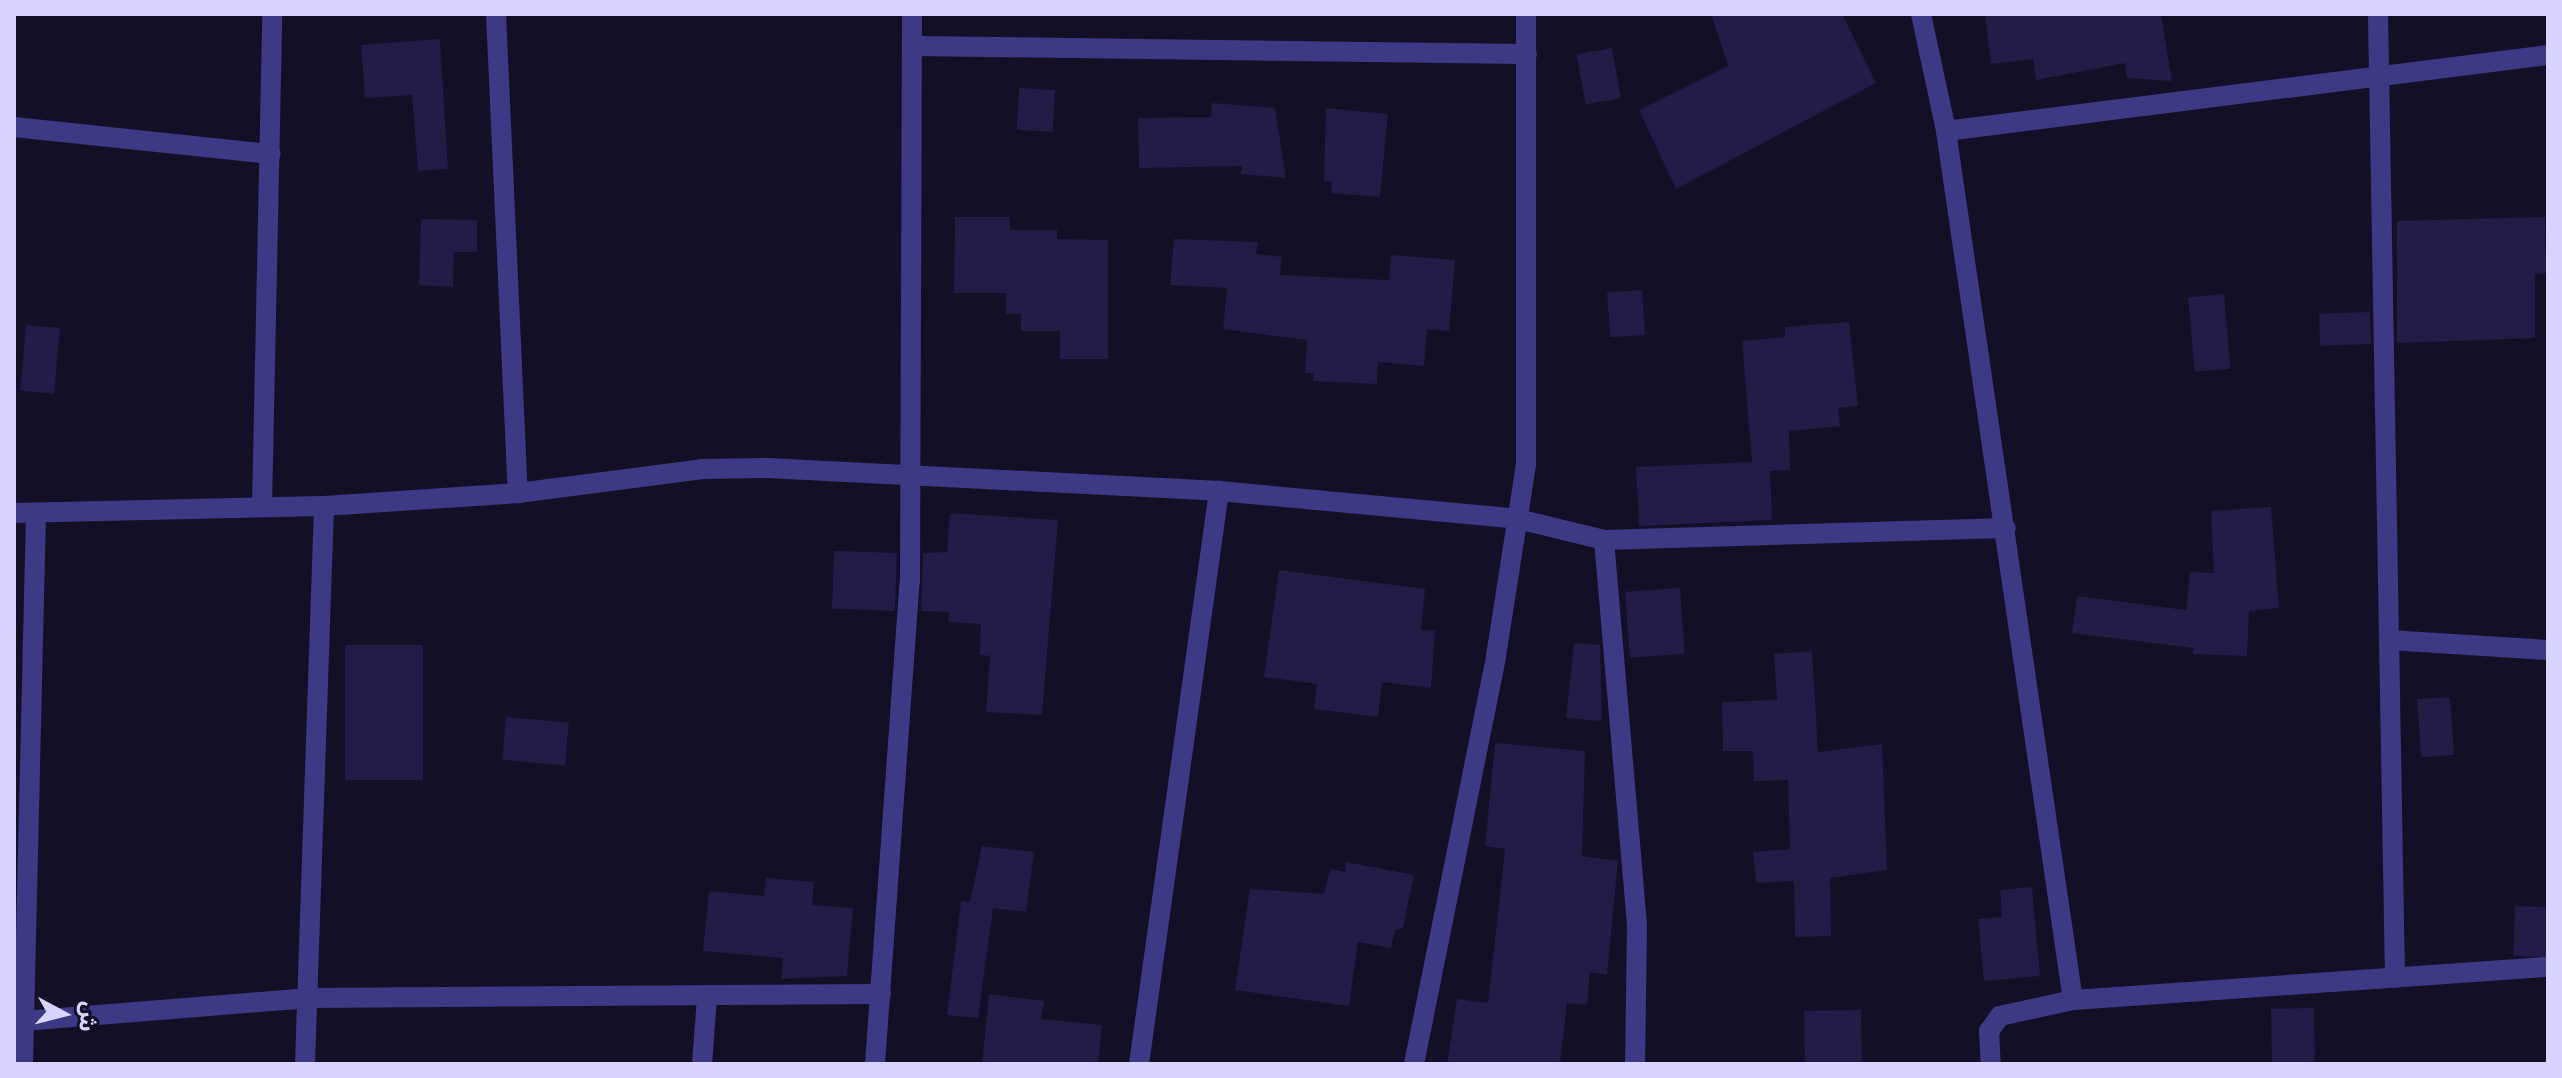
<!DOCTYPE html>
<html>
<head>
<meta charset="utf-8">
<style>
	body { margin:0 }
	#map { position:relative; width:2562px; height:1078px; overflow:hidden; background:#130f26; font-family:Cabin,"Noto Sans Arabic",sans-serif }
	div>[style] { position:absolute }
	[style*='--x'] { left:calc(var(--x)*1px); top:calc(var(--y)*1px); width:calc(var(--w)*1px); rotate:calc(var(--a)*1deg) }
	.building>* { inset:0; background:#241b47; transform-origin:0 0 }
	.minor>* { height:20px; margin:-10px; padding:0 10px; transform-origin:10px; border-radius:10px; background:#3d3a85 }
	span { translate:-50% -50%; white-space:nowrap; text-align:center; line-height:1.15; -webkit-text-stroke:7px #130f26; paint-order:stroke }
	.frame { position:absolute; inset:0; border:16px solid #d9d4ff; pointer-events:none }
	.north { position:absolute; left:24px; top:974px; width:80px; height:80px; -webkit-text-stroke:6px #130f26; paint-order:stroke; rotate:97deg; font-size:22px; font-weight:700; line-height:32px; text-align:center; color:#d9d4ff }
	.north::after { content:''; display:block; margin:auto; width:28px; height:36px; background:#d9d4ff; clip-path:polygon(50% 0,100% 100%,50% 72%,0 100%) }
</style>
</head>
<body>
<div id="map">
	<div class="building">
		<i style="clip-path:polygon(1711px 14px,1842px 14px,1876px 83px,1676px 189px,1639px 110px,1728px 66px)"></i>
		<i style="clip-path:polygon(1985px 14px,2161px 14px,2172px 81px,2127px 78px,2125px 63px,2036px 80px,2033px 59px,1991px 64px)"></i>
		<i style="clip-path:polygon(440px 39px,448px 169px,418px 171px,412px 95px,365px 98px,361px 45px)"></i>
		<i style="left:1612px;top:48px;width:51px;height:36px;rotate:80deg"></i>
		<i style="left:1019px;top:88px;width:36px;height:42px;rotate:3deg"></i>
		<i style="clip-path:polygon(1212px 103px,1275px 108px,1286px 178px,1241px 174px,1242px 166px,1139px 168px,1138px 118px,1211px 117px)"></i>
		<i style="clip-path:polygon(1326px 108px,1388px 114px,1380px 197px,1331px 193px,1332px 182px,1324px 181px)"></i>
		<i style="clip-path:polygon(955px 217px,1010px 217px,1010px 230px,1057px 230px,1057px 239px,1108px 240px,1108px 359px,1060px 359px,1060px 331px,1021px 331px,1021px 314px,1006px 314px,1006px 293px,954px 293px)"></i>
		<i style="clip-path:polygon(2545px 217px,2546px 273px,2535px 274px,2535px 338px,2397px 343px,2397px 221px)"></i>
		<i style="clip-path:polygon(421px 219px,477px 220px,477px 252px,454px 252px,453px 287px,419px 285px)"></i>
		<i style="clip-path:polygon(1174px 239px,1258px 242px,1256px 254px,1282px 257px,1280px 275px,1389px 280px,1391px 255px,1455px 260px,1449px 331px,1427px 329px,1424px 366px,1378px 362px,1377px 384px,1313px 381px,1314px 373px,1305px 373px,1307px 340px,1223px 329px,1227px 288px,1170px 285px)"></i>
		<i style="left:1642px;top:290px;width:45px;height:35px;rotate:86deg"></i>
		<i style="left:2224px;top:294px;width:75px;height:36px;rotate:85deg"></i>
		<i style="left:2370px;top:312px;width:32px;height:51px;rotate:88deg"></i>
		<i style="clip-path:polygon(1849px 322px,1858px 406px,1838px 408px,1840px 426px,1789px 431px,1790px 470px,1770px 471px,1772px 520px,1639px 526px,1636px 467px,1752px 462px,1742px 341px,1785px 337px,1785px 327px)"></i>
		<i style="left:26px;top:325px;width:34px;height:66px;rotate:5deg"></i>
		<i style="clip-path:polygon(2271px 507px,2279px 608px,2249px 611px,2247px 656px,2193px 654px,2193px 648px,2072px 633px,2077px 596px,2186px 610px,2190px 572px,2214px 573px,2211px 511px)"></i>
		<i style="clip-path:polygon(950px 513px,1058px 520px,1042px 715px,986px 712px,990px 656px,980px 655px,981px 624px,948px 622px,949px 612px,921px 611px,923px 553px,947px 552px)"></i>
		<i style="left:897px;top:553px;width:58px;height:63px;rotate:92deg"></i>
		<i style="clip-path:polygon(1279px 570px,1425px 589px,1421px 630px,1435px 631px,1431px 688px,1382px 682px,1378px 717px,1314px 709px,1317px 684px,1264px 677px)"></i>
		<i style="left:1680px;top:588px;width:66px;height:55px;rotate:86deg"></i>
		<i style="clip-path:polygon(1574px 643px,1600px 645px,1602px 721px,1566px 718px)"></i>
		<i style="left:345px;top:645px;width:78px;height:135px"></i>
		<i style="clip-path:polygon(1812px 651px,1818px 752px,1882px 744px,1887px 870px,1830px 878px,1831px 936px,1795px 937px,1794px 881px,1756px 883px,1753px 852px,1790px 849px,1788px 780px,1754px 781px,1753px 751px,1723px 751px,1722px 702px,1777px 700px,1774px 654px)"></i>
		<i style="left:2450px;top:697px;width:58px;height:33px;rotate:86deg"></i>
		<i style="left:506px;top:717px;width:63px;height:43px;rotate:5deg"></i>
		<i style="clip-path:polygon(1495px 743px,1585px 751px,1582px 856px,1618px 861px,1607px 975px,1590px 972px,1587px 1005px,1567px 1003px,1560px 1064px,1447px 1064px,1457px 999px,1488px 1003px,1505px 849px,1485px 846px)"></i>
		<i style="clip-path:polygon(982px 846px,1034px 852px,1026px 912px,993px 908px,978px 1018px,947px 1015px,961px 901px,970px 902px)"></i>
		<i style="clip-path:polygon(1346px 862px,1414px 875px,1403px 928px,1395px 930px,1391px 948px,1358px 942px,1349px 1006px,1235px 990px,1250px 889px,1324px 894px,1330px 869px,1345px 872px)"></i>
		<i style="clip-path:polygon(766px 878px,814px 882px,812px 905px,853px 908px,847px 976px,781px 979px,783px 958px,703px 951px,709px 891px,764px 896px)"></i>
		<i style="clip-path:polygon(2032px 887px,2040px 976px,1984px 981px,1978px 919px,2002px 917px,2000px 890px)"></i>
		<i style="left:2515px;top:906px;width:33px;height:50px;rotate:2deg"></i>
		<i style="clip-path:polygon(989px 994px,1044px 1001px,1041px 1019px,1102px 1025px,1098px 1064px,982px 1064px)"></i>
		<i style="left:2314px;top:1008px;width:56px;height:43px;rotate:89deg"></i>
		<i style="left:1861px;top:1010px;width:54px;height:57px;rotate:89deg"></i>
	</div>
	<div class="minor">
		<i style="--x:496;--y:14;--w:480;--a:87.4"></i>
		<i style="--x:1921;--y:14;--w:120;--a:77.9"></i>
		<i style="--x:1946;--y:131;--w:878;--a:81.69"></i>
		<i style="--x:2073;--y:1000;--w:75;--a:167.6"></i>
		<i style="--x:2000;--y:1016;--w:19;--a:126"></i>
		<i style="--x:1989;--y:1031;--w:33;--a:87"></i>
		<i style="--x:2378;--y:14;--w:964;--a:88.99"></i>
		<i style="--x:913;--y:46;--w:614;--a:0.75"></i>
		<i style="--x:14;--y:127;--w:258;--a:6"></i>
		<i style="--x:1946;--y:131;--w:607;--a:-7.2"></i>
		<i style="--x:262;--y:506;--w:492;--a:-88.8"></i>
		<i style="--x:14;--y:513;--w:310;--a:-1.3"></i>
		<i style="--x:324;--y:506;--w:194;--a:-3.8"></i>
		<i style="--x:518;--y:493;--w:186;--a:-7.4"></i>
		<i style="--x:702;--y:469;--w:66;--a:-0.9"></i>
		<i style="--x:768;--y:468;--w:452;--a:2.9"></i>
		<i style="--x:1219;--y:491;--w:300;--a:5.3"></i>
		<i style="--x:1518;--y:519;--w:89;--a:13.7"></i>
		<i style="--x:1604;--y:540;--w:402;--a:-1.7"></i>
		<i style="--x:1604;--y:540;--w:386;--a:85.1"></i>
		<i style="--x:1637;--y:925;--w:139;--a:90.8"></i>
		<i style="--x:2389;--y:640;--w:159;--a:3.6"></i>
		<i style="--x:2073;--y:1000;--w:476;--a:-4"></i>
		<i style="--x:23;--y:1021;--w:284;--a:-4.6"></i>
		<i style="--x:306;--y:998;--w:575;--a:-0.4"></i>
		<i style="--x:23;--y:1064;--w:551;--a:-88.65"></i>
		<i style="--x:305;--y:1064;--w:558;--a:-88.05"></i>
		<i style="--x:702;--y:1064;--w:67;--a:-85.7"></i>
		<i style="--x:875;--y:1064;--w:484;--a:-85.9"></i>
		<i style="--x:910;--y:581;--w:567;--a:-89.8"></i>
		<i style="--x:1139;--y:1064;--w:579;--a:-82.05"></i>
		<i style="--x:1414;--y:1064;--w:416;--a:-78.6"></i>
		<i style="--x:1496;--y:656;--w:194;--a:-81.1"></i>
		<i style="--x:1526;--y:464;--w:450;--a:-90"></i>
	</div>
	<div class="frame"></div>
	<div class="north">ش</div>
</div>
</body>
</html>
